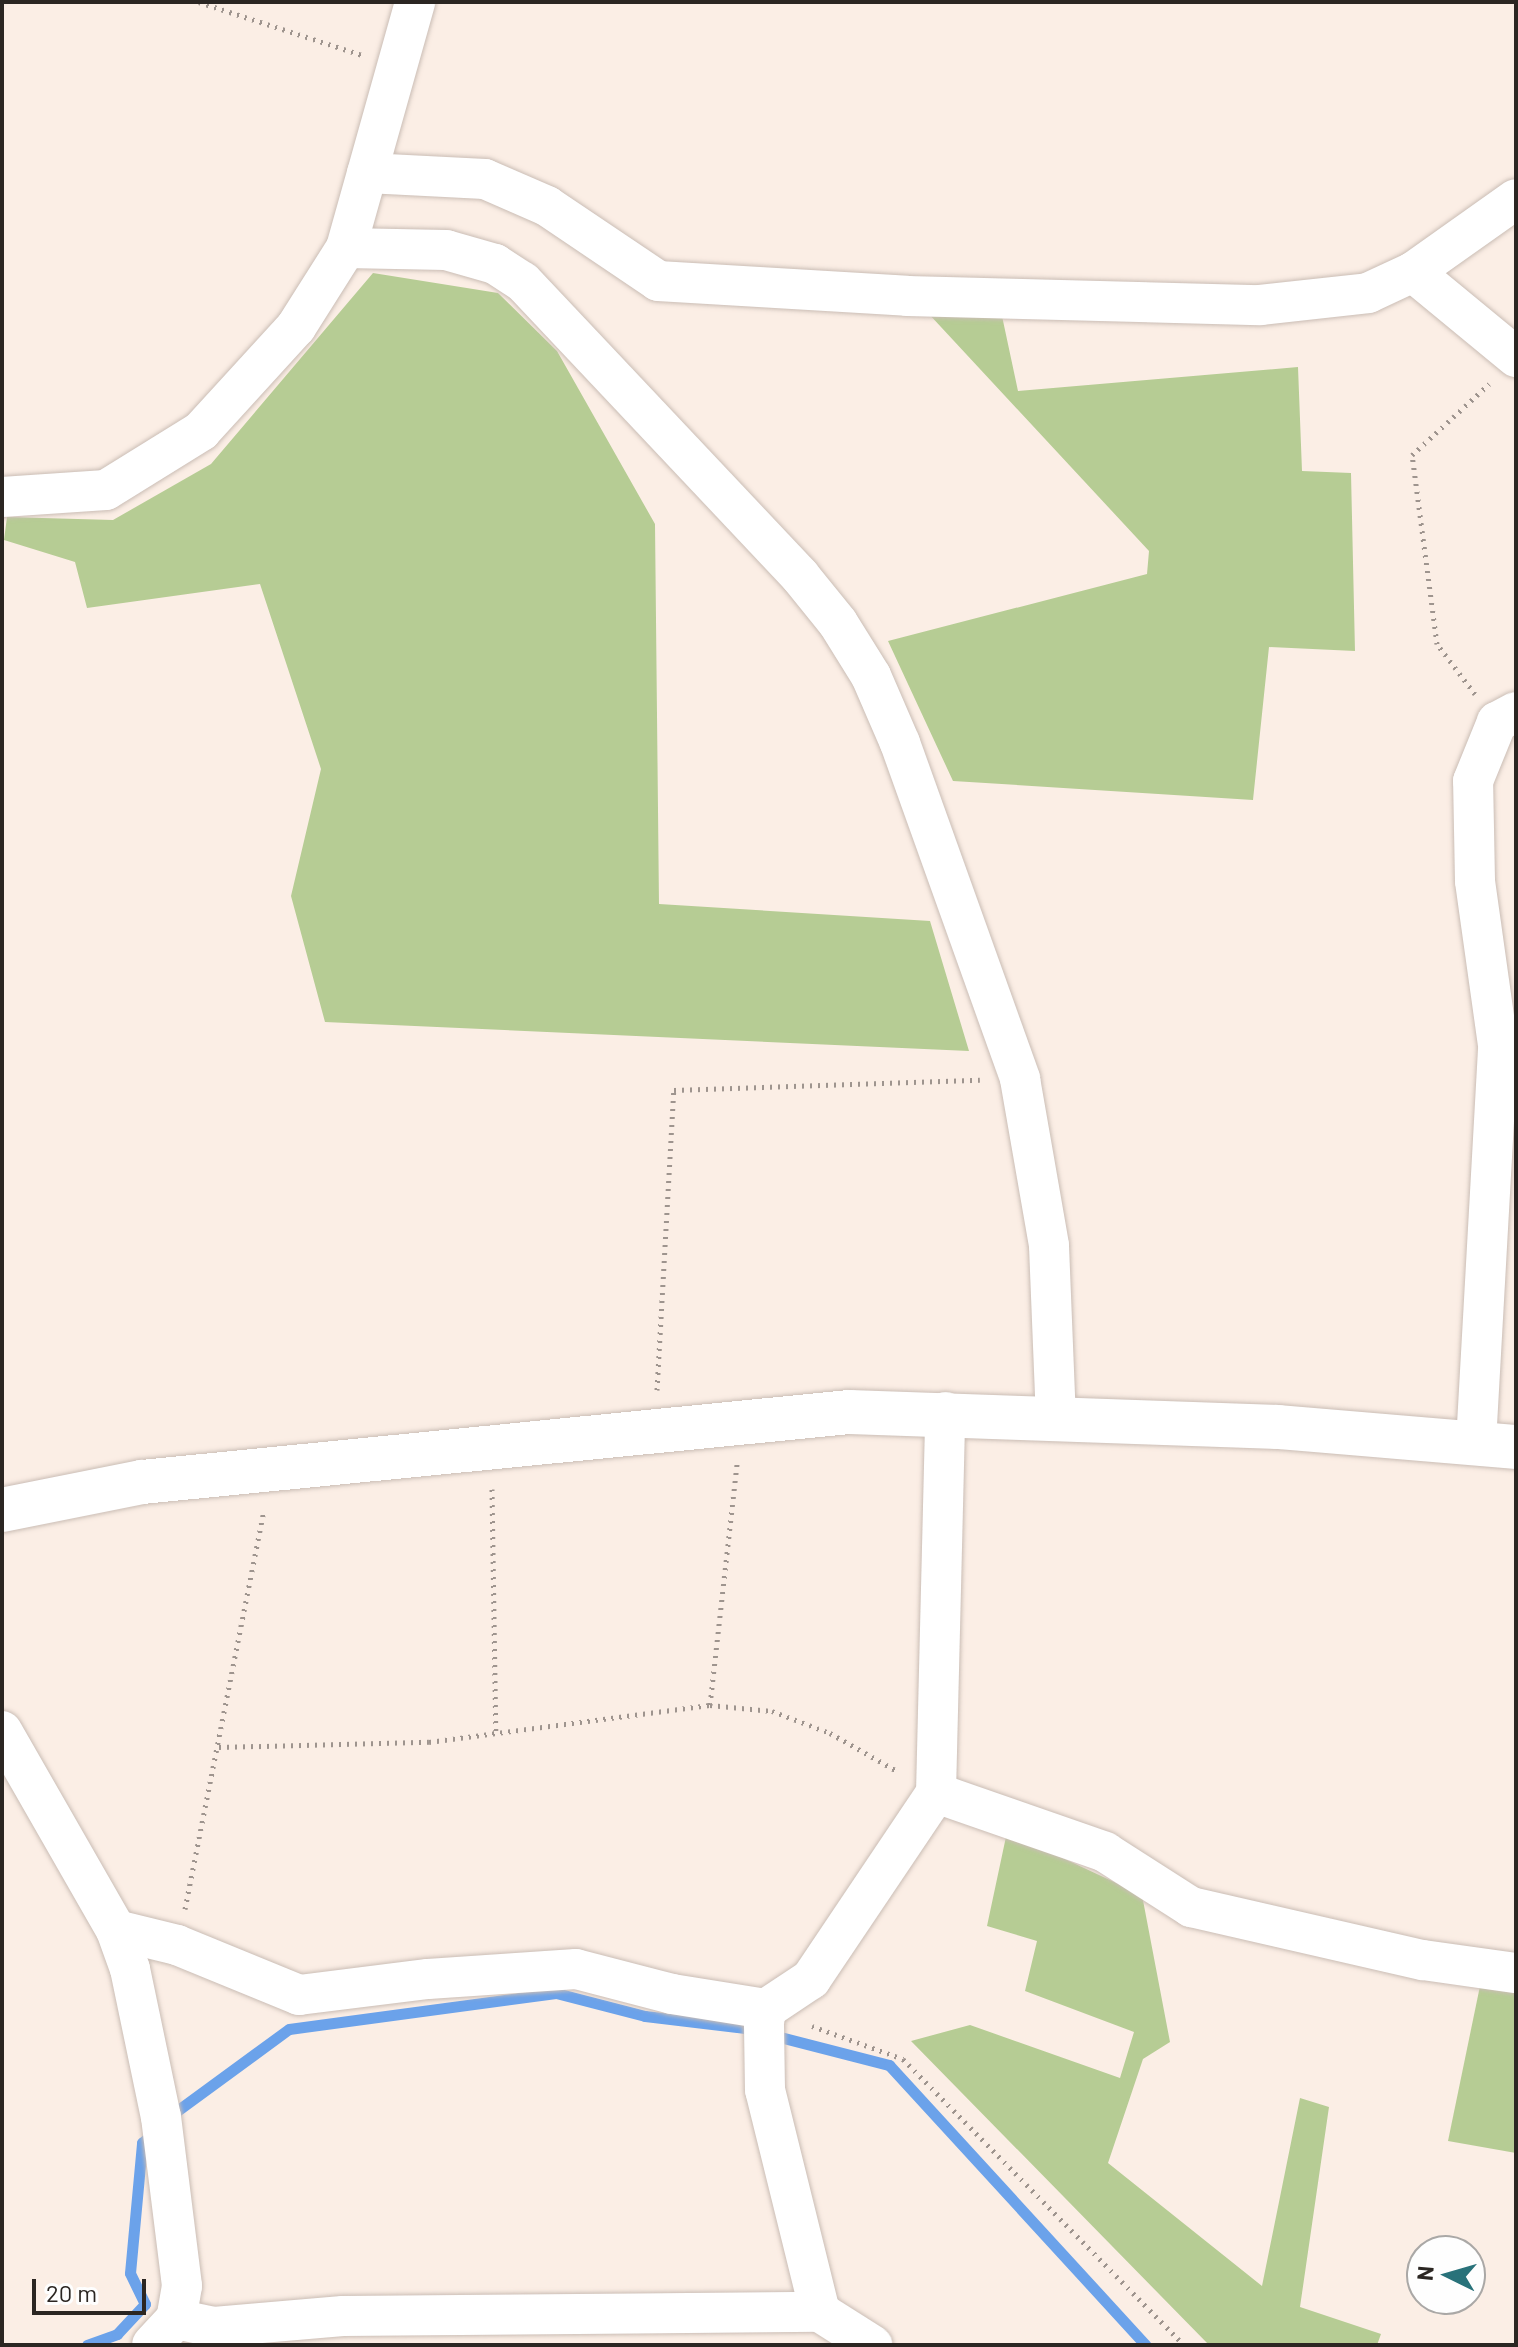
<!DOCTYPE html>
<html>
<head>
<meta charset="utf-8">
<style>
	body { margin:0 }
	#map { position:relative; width:1518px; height:2347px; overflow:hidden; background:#fbeee5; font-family:Barlow,sans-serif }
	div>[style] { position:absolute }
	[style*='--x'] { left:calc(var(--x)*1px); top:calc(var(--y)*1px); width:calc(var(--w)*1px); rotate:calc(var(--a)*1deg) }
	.green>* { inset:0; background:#b6cc94 }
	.stream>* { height:11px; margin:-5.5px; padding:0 5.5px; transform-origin:5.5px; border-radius:5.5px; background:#6ba2ea }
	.path>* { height:5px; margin-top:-2.5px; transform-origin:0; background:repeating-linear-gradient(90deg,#9e948e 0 2px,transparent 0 8px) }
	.roads { filter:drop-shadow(0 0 2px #cabdb5) drop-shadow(0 0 2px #cabdb5) }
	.street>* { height:40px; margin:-20px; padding:0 20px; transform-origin:20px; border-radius:20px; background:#fff }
	.secondary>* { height:44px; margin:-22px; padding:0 22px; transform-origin:22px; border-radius:22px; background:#fff }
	span { translate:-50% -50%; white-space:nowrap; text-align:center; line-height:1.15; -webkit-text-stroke:7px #fefefe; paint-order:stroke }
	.frame { position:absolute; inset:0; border:4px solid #2b2622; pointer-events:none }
	.north { position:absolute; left:1406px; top:2235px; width:80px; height:80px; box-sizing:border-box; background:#fefefe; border:2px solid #aaa8a6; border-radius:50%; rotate:275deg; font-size:22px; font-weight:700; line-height:32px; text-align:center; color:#2b2622 }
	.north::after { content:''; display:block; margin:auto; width:28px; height:36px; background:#29727a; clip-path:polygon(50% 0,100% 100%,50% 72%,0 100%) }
	.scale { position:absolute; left:32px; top:2279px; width:114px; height:36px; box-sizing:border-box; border:4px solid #2b2622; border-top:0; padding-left:10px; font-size:24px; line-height:28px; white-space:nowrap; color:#2b2622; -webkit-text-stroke:6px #fefefe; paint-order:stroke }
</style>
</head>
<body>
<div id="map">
	<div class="green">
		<i style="clip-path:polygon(373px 273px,498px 293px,557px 351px,655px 524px,659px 904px,930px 921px,969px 1051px,325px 1022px,291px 896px,321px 769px,260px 584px,87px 608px,75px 562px,4px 540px,7px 517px,113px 520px,211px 464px)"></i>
		<i style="clip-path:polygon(928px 313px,1002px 316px,1018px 391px,1298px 367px,1302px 471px,1351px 473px,1355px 651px,1269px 647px,1253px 800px,953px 781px,888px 641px,1147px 574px,1149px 551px)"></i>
		<i style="clip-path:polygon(1007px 1832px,1142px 1895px,1170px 2042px,1143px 2059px,1108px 2163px,1262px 2286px,1300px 2098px,1329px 2107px,1300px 2307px,1381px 2334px,1377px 2345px,1209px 2345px,911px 2041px,970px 2025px,1120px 2078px,1134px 2032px,1025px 1991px,1037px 1941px,987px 1926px)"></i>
		<i style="clip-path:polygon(1480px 1986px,1516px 1993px,1516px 2153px,1448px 2141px)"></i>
	</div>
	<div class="stream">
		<i style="--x:170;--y:2116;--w:147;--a:-36.2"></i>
		<i style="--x:289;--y:2029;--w:269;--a:-7.7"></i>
		<i style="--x:556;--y:1993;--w:92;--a:14.5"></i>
		<i style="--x:645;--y:2016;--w:101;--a:6.8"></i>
		<i style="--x:745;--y:2028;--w:149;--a:14.4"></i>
		<i style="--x:889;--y:2065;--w:380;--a:47.5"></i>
		<i style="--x:87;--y:2345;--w:32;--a:-20"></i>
		<i style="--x:117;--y:2334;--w:41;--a:-47"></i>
		<i style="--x:145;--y:2304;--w:34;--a:-116"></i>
		<i style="--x:130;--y:2273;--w:131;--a:-84.7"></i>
		<i style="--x:142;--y:2143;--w:18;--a:-43"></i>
	</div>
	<div class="path">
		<i style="--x:199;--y:2;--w:171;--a:18"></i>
		<i style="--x:1475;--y:694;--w:63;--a:-127.2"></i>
		<i style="--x:1437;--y:644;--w:191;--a:-97.5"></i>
		<i style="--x:1412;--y:455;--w:105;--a:-42.7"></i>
		<i style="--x:657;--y:1390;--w:300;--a:-86.8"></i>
		<i style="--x:674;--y:1090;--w:306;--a:-1.9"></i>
		<i style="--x:492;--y:1489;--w:243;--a:89.1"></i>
		<i style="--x:710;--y:1705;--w:243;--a:-83.6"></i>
		<i style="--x:219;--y:1747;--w:210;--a:-1.4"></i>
		<i style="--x:429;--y:1742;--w:283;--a:-7.5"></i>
		<i style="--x:710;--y:1705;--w:62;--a:5.5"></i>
		<i style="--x:772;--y:1711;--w:62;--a:20.8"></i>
		<i style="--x:830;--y:1733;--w:77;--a:29.6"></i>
		<i style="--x:185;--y:1909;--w:406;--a:-78.8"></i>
		<i style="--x:812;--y:2026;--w:97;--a:19.9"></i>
		<i style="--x:903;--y:2059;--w:401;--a:45.5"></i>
	</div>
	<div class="roads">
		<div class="street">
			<i style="--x:367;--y:173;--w:118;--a:2.9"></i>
			<i style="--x:485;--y:179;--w:68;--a:23.5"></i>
			<i style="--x:547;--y:206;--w:134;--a:34"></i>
			<i style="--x:658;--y:281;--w:249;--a:3.4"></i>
			<i style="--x:907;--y:296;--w:353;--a:1.5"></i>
			<i style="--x:1260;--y:305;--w:109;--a:-6.3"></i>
			<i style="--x:1368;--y:293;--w:50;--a:-25"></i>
			<i style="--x:1413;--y:272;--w:126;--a:-35.3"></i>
			<i style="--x:346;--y:248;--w:100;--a:1.1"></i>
			<i style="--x:446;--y:250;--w:51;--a:15.9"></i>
			<i style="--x:495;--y:264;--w:33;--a:33"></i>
			<i style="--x:523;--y:282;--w:404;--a:46.7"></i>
			<i style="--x:800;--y:576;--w:60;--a:51"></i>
			<i style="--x:838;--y:623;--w:62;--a:58.1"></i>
			<i style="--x:871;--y:676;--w:73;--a:66.6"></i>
			<i style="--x:900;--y:743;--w:357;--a:70.3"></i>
			<i style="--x:1020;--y:1079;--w:169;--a:80.1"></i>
			<i style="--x:1049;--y:1246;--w:171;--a:87.7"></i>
			<i style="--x:1413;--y:272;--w:134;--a:39.5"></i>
			<i style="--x:2;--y:497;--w:104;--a:-3.9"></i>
			<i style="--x:106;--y:490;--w:112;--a:-31.8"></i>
			<i style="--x:201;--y:431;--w:141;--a:-47.6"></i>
			<i style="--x:296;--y:327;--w:93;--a:-57.7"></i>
			<i style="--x:346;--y:248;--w:255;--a:-74.3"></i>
			<i style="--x:1476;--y:1443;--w:399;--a:-86.8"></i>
			<i style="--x:1498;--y:1045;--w:166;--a:-98"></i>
			<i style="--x:1475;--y:881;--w:100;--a:-91.1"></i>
			<i style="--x:1473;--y:781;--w:64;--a:-67.9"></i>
			<i style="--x:1497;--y:722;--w:21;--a:-28"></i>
			<i style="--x:2;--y:1731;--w:229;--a:60.2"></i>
			<i style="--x:116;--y:1930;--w:41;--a:70.3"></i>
			<i style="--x:130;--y:1969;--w:151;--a:78.2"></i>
			<i style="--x:161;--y:2117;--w:170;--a:82.9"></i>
			<i style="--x:182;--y:2286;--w:34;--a:100"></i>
			<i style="--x:176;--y:2319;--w:35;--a:133"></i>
			<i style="--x:936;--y:1793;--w:179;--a:19.2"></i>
			<i style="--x:1105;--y:1852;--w:102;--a:32.6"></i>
			<i style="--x:1191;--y:1907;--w:238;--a:12.9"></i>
			<i style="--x:1423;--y:1960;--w:94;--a:8"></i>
			<i style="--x:116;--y:1930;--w:63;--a:13.8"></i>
			<i style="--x:177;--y:1945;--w:132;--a:22.3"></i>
			<i style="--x:299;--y:1995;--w:130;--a:-7.1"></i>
			<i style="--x:428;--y:1979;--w:148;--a:-3.9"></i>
			<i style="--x:576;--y:1969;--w:99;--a:14.6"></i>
			<i style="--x:672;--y:1994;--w:95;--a:9.1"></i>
			<i style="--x:820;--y:2312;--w:229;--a:-103.9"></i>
			<i style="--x:765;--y:2090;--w:67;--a:-90.9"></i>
			<i style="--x:764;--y:2023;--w:14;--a:-82"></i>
			<i style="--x:766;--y:2009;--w:54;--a:-33.7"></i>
			<i style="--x:811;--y:1979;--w:224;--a:-56.1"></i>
			<i style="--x:936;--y:1793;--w:381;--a:-88.6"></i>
			<i style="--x:176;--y:2319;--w:39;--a:12"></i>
			<i style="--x:214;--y:2327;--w:129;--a:-4.9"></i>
			<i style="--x:343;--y:2316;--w:477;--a:-0.5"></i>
			<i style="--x:820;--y:2312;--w:62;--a:32.4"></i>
		</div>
		<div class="secondary">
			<i style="--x:2;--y:1510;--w:143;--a:-11.3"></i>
			<i style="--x:142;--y:1482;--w:711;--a:-5.65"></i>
			<i style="--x:850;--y:1412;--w:428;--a:2"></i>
			<i style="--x:1278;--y:1427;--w:239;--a:4.8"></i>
		</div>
	</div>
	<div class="frame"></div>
	<div class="north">N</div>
	<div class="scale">20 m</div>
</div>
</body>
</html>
